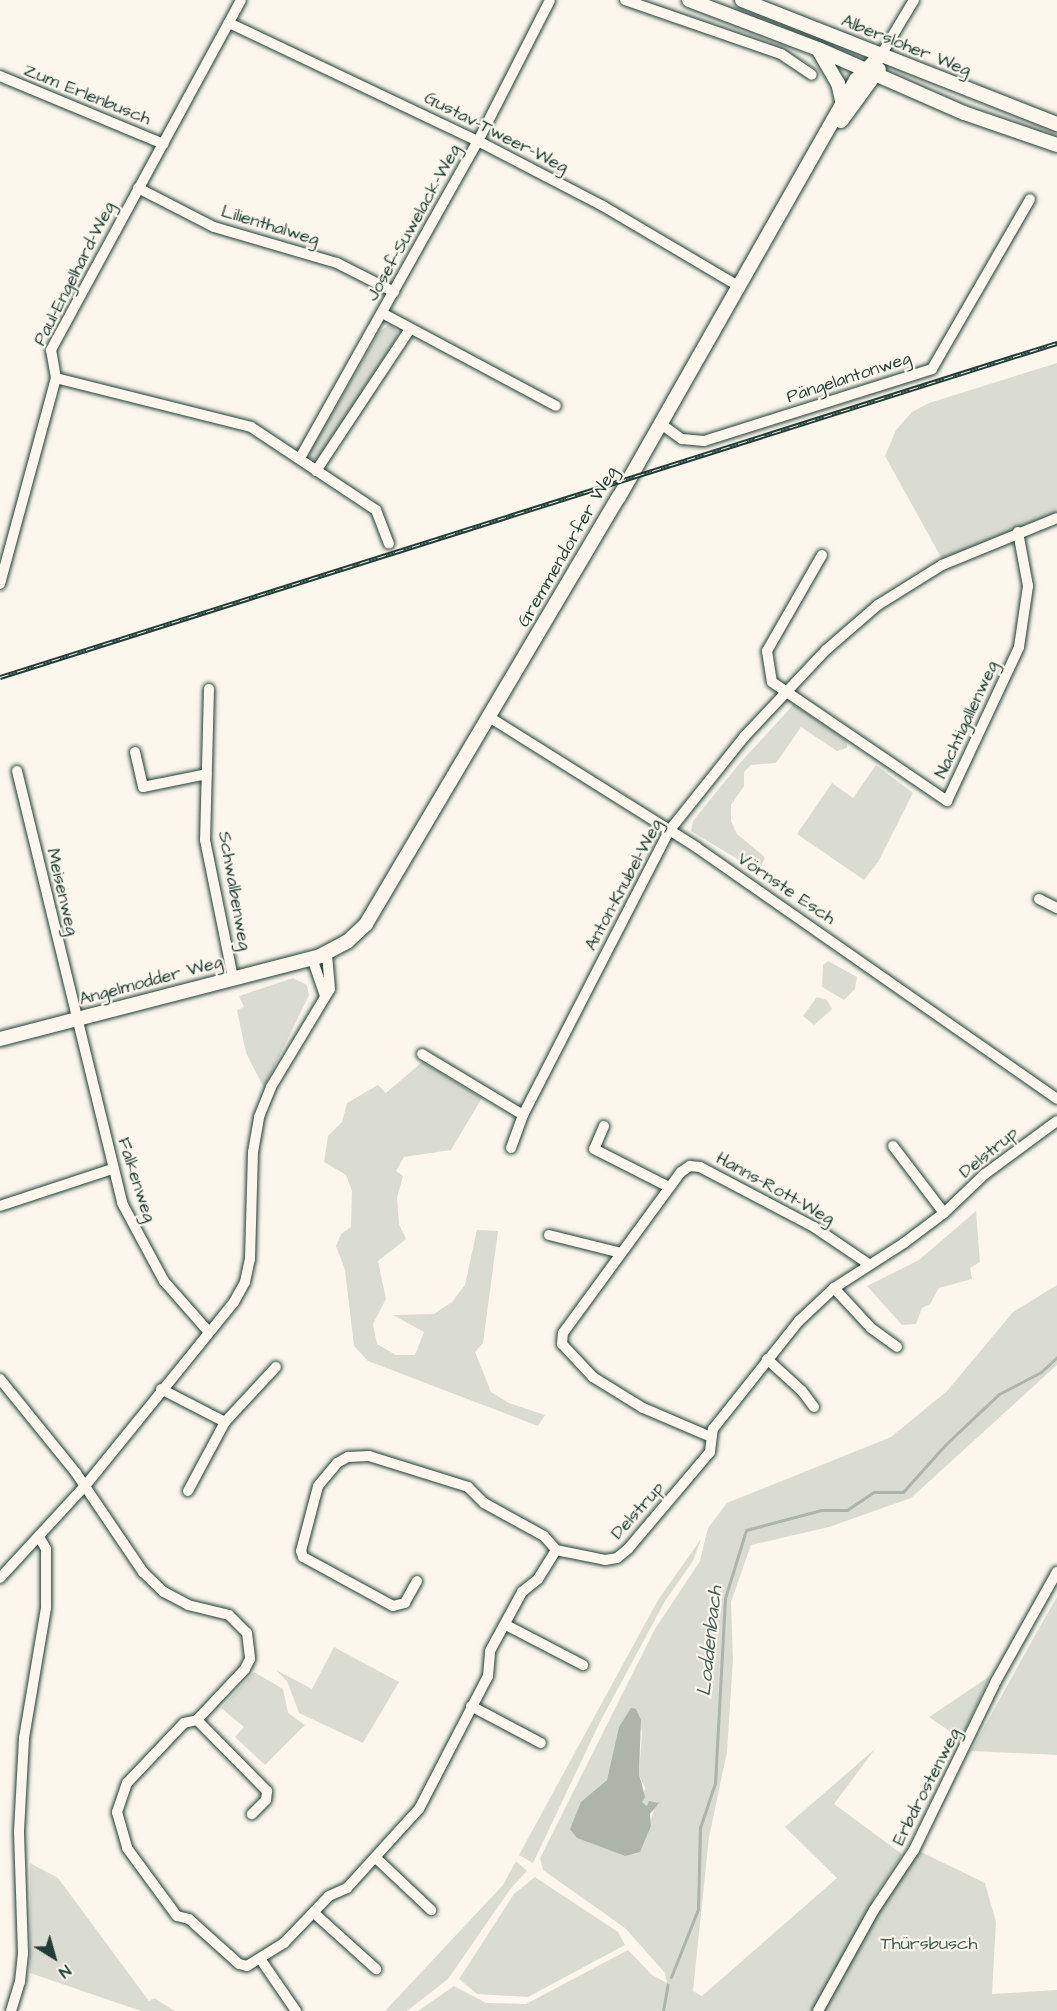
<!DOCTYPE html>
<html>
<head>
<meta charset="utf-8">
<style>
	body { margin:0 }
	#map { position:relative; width:1057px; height:2011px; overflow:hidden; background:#fbf7ec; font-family:"Architects Daughter",sans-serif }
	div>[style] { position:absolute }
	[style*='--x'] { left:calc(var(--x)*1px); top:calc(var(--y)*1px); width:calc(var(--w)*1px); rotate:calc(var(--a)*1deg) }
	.green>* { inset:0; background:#dbdcd1 }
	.water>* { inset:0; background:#adb4aa }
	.stream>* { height:3px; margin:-1.5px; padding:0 1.5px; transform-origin:1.5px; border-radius:1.5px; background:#adb4aa }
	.roads { filter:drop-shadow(0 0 2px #1f3d34) drop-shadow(0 0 2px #1f3d34) }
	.street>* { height:10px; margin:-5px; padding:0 5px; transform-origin:5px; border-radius:5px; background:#fbf7ec }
	.secondary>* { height:14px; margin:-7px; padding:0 7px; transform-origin:7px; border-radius:7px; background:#fbf7ec }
	.rail>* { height:5px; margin-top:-2.5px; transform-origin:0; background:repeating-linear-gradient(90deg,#fbf7ec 0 9px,#1f3d34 0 18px); box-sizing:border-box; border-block:2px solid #1f3d34 }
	span { translate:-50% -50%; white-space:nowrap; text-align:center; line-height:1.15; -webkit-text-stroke:4.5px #fbf7ec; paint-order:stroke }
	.street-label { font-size:18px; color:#1f3d34 }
	.park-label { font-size:18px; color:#455d53 }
	.water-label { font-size:20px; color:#425b52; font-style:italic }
	.north { position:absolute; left:24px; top:1927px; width:60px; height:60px; -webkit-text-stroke:4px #fbf7ec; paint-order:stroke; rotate:143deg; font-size:16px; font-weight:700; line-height:24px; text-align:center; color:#1f3d34 }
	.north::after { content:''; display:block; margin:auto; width:21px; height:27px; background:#1f3d34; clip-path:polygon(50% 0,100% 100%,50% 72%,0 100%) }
</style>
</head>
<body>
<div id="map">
	<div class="green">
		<i style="clip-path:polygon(391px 324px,398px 332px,395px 341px,318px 459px,310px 459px,309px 453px,380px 331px)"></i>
		<i style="clip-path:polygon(1057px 363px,1057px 512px,942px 559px,885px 456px,896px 430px,912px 412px,929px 403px)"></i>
		<i style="clip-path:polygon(794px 704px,847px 741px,847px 748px,837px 751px,801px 727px,776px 763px,751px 765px,744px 772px,744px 786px,731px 805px,731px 821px,737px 834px,765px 857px,759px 872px,691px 831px,693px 821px,739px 764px)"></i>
		<i style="clip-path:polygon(876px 765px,913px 793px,878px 862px,864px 880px,797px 834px,832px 783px,853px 798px)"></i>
		<i style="clip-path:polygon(828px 961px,857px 977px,855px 989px,844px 1000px,822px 987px,823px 965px)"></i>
		<i style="clip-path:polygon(293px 978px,307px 985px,309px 995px,264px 1088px,246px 1053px,237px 1010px,244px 1007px,239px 996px)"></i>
		<i style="clip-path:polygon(817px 997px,827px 1000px,832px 1009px,814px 1025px,803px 1016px)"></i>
		<i style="clip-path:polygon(422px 1062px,482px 1098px,451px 1150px,404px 1157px,396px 1171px,403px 1176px,397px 1198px,399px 1224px,406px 1239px,378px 1261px,386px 1299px,373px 1324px,377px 1344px,396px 1355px,415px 1355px,424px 1332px,393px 1315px,434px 1314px,452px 1302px,465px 1285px,477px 1230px,498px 1231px,483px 1343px,475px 1352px,491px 1392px,509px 1403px,545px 1415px,538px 1426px,368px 1361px,354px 1346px,345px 1270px,336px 1246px,341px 1234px,351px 1227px,352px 1191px,346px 1175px,324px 1162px,328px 1136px,342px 1122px,347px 1103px,378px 1085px,386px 1093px)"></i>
		<i style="clip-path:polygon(976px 1211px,980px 1262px,970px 1268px,972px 1279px,939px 1288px,930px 1304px,922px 1308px,916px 1324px,902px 1325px,867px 1286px,919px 1260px)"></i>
		<i style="clip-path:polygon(evenodd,1057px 1285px,1057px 1365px,911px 1498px,829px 1527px,751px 1545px,731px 1602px,733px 1659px,727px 1752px,709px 1837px,693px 1991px,702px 1996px,837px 1878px,785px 1827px,875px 1749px,834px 1804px,902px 1854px,872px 1900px,882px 1897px,919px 1851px,985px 1883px,996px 1922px,992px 1994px,1057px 1990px,1057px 2011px,418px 2011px,454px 1986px,486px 2003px,526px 2004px,628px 1950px,652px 1975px,667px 1983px,665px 1973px,625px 1928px,543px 1870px,540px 1858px,655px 1629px,700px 1561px,708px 1528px,727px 1503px,891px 1437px,947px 1391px,1013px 1312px,1057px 1285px,636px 1709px,642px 1732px,639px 1774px,645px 1788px,641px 1802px,654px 1810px,647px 1833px,625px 1856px,577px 1838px,598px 1788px,607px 1780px,620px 1735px,636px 1709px)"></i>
		<i style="clip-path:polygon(701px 1539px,693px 1561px,665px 1601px,600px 1722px,533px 1863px,519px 1855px,658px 1600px)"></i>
		<i style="clip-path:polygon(1057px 1597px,1057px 1755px,971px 1751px,1042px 1623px)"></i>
		<i style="clip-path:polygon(334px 1647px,399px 1682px,363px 1743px,299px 1713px,287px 1681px,276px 1670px,312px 1689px)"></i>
		<i style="clip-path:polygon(254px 1672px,283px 1689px,288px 1713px,305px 1725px,265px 1765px,235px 1737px,244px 1727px,221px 1708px)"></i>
		<i style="clip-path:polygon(990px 1676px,961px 1739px,929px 1717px)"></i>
		<i style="clip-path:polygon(516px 1861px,527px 1871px,511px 1888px,448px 1979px,407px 2011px,385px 2011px,503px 1885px)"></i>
		<i style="clip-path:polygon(30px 1863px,58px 1878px,149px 2001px,154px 1998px,175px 2011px,141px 2011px,30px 1973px)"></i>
		<i style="clip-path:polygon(535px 1877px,618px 1932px,625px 1945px,528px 1997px,477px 1994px,459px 1979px,514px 1894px)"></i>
	</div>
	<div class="water">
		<i style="clip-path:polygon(631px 1708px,636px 1709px,641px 1720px,639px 1774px,645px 1797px,642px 1802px,647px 1806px,649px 1801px,659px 1803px,650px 1814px,651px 1826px,640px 1852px,625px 1856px,577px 1838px,570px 1829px,581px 1802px,607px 1780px,619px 1727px)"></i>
	</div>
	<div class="stream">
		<i style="--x:671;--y:1977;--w:73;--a:-68.3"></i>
		<i style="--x:698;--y:1909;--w:81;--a:-88.6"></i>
		<i style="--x:700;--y:1828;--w:47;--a:-71.6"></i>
		<i style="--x:715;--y:1783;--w:185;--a:-86.9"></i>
		<i style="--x:725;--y:1598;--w:71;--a:-72.8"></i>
		<i style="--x:746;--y:1530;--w:78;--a:-14.9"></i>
		<i style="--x:821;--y:1510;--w:26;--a:0"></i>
		<i style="--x:847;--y:1510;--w:32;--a:-34"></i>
		<i style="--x:874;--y:1492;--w:29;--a:0"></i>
		<i style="--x:903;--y:1492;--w:64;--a:-48.1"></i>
		<i style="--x:946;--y:1444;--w:73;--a:-43.3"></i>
		<i style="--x:999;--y:1394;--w:47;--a:-27.6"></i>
		<i style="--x:1041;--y:1372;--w:22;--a:-43"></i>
		<i style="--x:663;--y:2011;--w:27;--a:-80"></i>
	</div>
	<div class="roads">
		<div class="street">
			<i style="--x:625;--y:0;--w:165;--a:19.1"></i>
			<i style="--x:781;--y:54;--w:37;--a:34"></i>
			<i style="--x:229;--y:23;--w:276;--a:25.4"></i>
			<i style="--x:478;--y:141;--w:141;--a:27.5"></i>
			<i style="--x:603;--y:206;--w:159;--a:30.6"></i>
			<i style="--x:881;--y:55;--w:64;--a:-59"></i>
			<i style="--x:0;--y:76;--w:177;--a:22.6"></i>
			<i style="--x:138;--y:188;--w:85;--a:27.2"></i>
			<i style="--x:214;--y:227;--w:128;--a:16.3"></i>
			<i style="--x:337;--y:263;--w:64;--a:27"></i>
			<i style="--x:382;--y:313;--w:197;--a:28.1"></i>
			<i style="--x:56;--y:378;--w:201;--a:14.1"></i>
			<i style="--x:251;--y:427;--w:150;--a:33.6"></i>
			<i style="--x:376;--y:510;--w:36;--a:69"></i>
			<i style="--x:661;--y:424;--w:26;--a:36"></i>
			<i style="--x:682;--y:439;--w:22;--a:5"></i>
			<i style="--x:704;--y:441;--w:239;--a:-17.5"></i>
			<i style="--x:932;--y:369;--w:196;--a:-60"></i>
			<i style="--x:300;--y:458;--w:364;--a:-60.7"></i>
			<i style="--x:478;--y:141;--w:158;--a:-62.9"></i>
			<i style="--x:316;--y:471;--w:170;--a:-56.5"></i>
			<i style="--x:822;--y:555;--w:111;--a:119.8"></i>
			<i style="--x:767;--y:651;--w:31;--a:81"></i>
			<i style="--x:772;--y:682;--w:212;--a:34.2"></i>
			<i style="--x:947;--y:801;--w:170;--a:-64.9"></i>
			<i style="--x:1019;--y:647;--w:62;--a:-81.6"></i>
			<i style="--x:1028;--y:586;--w:55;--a:-100.5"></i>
			<i style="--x:0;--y:584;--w:213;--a:-74.8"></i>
			<i style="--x:56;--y:378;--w:28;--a:-100"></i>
			<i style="--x:51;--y:350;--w:398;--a:-61.5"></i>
			<i style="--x:209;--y:689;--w:151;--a:91.5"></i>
			<i style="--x:205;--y:840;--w:141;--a:78.5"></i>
			<i style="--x:489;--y:717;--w:244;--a:32.1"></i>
			<i style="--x:696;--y:847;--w:440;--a:34.9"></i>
			<i style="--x:135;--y:752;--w:36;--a:77"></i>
			<i style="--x:143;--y:787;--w:65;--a:-11.5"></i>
			<i style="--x:17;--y:771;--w:445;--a:76.3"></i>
			<i style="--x:122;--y:1203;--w:89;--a:61.7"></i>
			<i style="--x:164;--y:1281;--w:67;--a:48.7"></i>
			<i style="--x:1039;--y:899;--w:20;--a:27"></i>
			<i style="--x:312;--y:958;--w:39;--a:71"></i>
			<i style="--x:422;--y:1054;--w:118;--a:31.1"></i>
			<i style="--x:604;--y:1126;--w:25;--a:113"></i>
			<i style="--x:594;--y:1149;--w:84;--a:26.9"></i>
			<i style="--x:893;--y:1146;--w:84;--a:52.7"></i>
			<i style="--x:511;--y:1148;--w:35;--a:-70"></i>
			<i style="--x:523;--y:1115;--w:319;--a:-62.8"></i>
			<i style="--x:669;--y:831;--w:120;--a:-51.4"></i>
			<i style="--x:744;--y:737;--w:120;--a:-46.7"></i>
			<i style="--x:826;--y:650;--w:69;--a:-40.9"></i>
			<i style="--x:878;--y:605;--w:75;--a:-32"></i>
			<i style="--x:942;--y:565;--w:124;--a:-22.2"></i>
			<i style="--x:0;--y:1206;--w:118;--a:-18.3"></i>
			<i style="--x:549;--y:1235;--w:74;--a:14"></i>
			<i style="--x:834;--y:1288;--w:54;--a:47.2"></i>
			<i style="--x:871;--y:1328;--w:32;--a:36"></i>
			<i style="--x:767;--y:1359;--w:47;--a:42.4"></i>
			<i style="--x:802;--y:1391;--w:20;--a:53"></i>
			<i style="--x:0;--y:1379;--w:121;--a:51"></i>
			<i style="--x:76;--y:1473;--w:120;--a:55.9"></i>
			<i style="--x:143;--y:1572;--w:29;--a:44"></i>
			<i style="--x:164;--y:1592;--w:27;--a:28"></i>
			<i style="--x:188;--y:1605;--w:42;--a:13.7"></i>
			<i style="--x:229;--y:1615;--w:25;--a:45"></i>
			<i style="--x:247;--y:1633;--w:26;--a:83"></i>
			<i style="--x:250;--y:1659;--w:11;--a:117"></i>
			<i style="--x:245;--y:1669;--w:70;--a:133.3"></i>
			<i style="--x:197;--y:1720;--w:13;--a:167"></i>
			<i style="--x:184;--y:1723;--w:83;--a:133.5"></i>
			<i style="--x:127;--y:1783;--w:31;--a:109"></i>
			<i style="--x:117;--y:1812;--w:37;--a:74"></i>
			<i style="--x:127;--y:1848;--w:84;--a:53.7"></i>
			<i style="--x:177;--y:1916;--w:12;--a:14"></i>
			<i style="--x:189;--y:1919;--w:67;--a:42"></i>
			<i style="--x:239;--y:1964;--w:8;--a:14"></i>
			<i style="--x:247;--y:1966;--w:44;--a:-31.9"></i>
			<i style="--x:284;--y:1943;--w:65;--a:-46.2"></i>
			<i style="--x:329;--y:1896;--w:20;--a:-24"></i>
			<i style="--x:347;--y:1888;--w:107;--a:-47.7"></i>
			<i style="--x:419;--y:1809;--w:150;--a:-62.6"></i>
			<i style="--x:488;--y:1676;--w:25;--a:-85"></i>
			<i style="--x:490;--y:1651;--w:67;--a:-61.5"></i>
			<i style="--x:522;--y:1592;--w:21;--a:-39"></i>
			<i style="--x:538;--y:1579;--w:34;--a:-58"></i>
			<i style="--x:556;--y:1550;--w:50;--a:11.5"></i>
			<i style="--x:605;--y:1560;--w:12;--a:-9"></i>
			<i style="--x:617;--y:1558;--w:14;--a:-39"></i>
			<i style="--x:628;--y:1549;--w:127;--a:-49.8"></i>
			<i style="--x:710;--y:1452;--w:23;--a:-83"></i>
			<i style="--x:713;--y:1429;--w:138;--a:-51.5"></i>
			<i style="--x:799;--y:1321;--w:48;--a:-43.3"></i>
			<i style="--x:834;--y:1288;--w:83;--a:-32.7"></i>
			<i style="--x:904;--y:1243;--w:50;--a:-36.9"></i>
			<i style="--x:944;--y:1213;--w:57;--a:-43.6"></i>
			<i style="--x:985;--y:1174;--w:89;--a:-36.4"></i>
			<i style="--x:161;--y:1389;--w:72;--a:27.3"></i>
			<i style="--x:711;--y:1437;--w:74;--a:-156.9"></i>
			<i style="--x:643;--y:1408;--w:59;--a:-148.2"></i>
			<i style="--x:593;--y:1377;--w:45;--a:-133.2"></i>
			<i style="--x:562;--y:1344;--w:11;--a:-85"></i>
			<i style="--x:563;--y:1333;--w:200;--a:-53.8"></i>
			<i style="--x:681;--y:1172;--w:11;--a:-34"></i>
			<i style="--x:690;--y:1166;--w:10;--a:6"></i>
			<i style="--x:700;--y:1167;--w:129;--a:27.8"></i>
			<i style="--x:814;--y:1227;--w:64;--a:34.2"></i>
			<i style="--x:188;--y:1491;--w:78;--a:-61.8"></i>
			<i style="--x:225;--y:1422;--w:75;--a:-47.2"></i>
			<i style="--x:0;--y:1578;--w:125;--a:-47.3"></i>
			<i style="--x:85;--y:1486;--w:237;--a:-51"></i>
			<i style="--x:234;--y:1302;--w:23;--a:-61"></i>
			<i style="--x:245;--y:1282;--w:24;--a:-78"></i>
			<i style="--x:250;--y:1259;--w:107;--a:-88.4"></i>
			<i style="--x:253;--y:1152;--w:36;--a:-80"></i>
			<i style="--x:259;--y:1117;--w:32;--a:-68"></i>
			<i style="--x:271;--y:1087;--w:114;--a:-59"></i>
			<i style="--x:330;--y:989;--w:36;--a:-95"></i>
			<i style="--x:417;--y:1581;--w:25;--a:119"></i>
			<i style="--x:405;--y:1603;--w:12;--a:166"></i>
			<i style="--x:393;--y:1606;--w:102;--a:-151.4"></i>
			<i style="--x:303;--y:1557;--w:6;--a:-108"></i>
			<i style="--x:301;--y:1551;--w:67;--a:-75.3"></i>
			<i style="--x:318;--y:1486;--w:30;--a:-50"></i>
			<i style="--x:337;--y:1463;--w:13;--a:-29"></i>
			<i style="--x:348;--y:1457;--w:21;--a:-3"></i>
			<i style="--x:369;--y:1456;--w:104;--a:17.4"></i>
			<i style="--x:468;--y:1487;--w:23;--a:45"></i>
			<i style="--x:484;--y:1503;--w:68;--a:28.8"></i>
			<i style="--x:544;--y:1536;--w:18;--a:49"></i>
			<i style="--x:506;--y:1625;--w:87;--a:27.5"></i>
			<i style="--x:471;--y:1706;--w:79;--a:27.9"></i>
			<i style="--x:197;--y:1720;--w:100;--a:45.4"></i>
			<i style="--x:267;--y:1791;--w:9;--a:96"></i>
			<i style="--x:266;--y:1800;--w:20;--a:135"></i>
			<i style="--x:376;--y:1858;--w:76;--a:43.4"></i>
			<i style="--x:314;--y:1913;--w:84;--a:42.1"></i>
			<i style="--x:261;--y:1960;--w:62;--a:55.5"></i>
			<i style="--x:11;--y:2011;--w:30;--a:-73"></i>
			<i style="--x:20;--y:1982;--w:29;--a:-84"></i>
			<i style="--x:23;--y:1953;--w:122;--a:-91.9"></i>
			<i style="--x:19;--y:1831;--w:93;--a:-86.9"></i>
			<i style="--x:24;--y:1738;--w:132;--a:-80.4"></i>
			<i style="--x:46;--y:1608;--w:59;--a:-90"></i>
			<i style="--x:46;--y:1549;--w:13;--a:-119"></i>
			<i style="--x:818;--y:2011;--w:115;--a:-61"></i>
			<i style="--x:874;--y:1910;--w:72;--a:-56.3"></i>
			<i style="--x:914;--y:1850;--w:188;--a:-64.1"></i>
			<i style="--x:996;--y:1681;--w:125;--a:-60.8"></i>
		</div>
		<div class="secondary">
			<i style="--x:689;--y:0;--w:138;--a:20.8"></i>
			<i style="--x:818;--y:49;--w:159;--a:23.7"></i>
			<i style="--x:964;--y:113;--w:98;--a:19"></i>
			<i style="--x:742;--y:0;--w:339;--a:21.5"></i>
			<i style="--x:818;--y:49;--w:39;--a:60"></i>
			<i style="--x:838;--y:83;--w:22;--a:77"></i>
			<i style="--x:841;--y:121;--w:64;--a:-53.8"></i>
			<i style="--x:0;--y:1039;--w:331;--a:-14.5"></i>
			<i style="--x:320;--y:956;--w:32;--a:-28"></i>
			<i style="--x:348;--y:941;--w:25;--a:-43"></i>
			<i style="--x:366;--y:924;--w:496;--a:-59.4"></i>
			<i style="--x:619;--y:497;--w:480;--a:-60.4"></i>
			<i style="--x:856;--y:80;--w:35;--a:-45"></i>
		</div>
	</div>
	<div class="rail">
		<i style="--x:0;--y:677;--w:1109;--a:-17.54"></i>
	</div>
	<div class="street-label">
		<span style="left:906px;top:46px;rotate:22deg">Albersloher Weg</span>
		<span style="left:87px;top:95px;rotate:22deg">Zum Erlenbusch</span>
		<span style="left:496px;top:133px;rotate:27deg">Gustav-Tweer-Weg</span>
		<span style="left:414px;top:223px;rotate:-61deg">Josef-Suwelack-Weg</span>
		<span style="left:270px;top:226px;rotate:17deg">Lilienthalweg</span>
		<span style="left:75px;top:274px;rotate:-63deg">Paul-Engelhard-Weg</span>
		<span style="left:849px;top:378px;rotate:-18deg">Pängelantonweg</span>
		<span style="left:568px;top:547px;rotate:-60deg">Gremmendorfer Weg</span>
		<span style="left:967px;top:720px;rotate:-65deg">Nachtigallenweg</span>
		<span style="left:624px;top:885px;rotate:-62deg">Anton-Knubel-Weg</span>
		<span style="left:786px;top:889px;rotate:34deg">Vörnste Esch</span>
		<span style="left:234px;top:891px;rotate:80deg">Schwalbenweg</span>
		<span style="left:62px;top:892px;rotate:77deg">Meisenweg</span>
		<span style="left:151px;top:981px;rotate:-15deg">Angelmodder Weg</span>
		<span style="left:989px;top:1153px;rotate:-39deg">Delstrup</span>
		<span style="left:136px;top:1180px;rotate:72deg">Falkenweg</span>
		<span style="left:775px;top:1189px;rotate:29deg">Hanns-Rott-Weg</span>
		<span style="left:638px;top:1511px;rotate:-48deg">Delstrup</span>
		<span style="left:927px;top:1787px;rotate:-63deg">Erbdrostenweg</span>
	</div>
	<div class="park-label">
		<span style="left:929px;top:1944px">Thürsbusch</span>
	</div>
	<div class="water-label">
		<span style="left:710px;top:1641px;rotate:-84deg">Loddenbach</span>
	</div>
	<div class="north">N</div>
</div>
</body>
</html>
